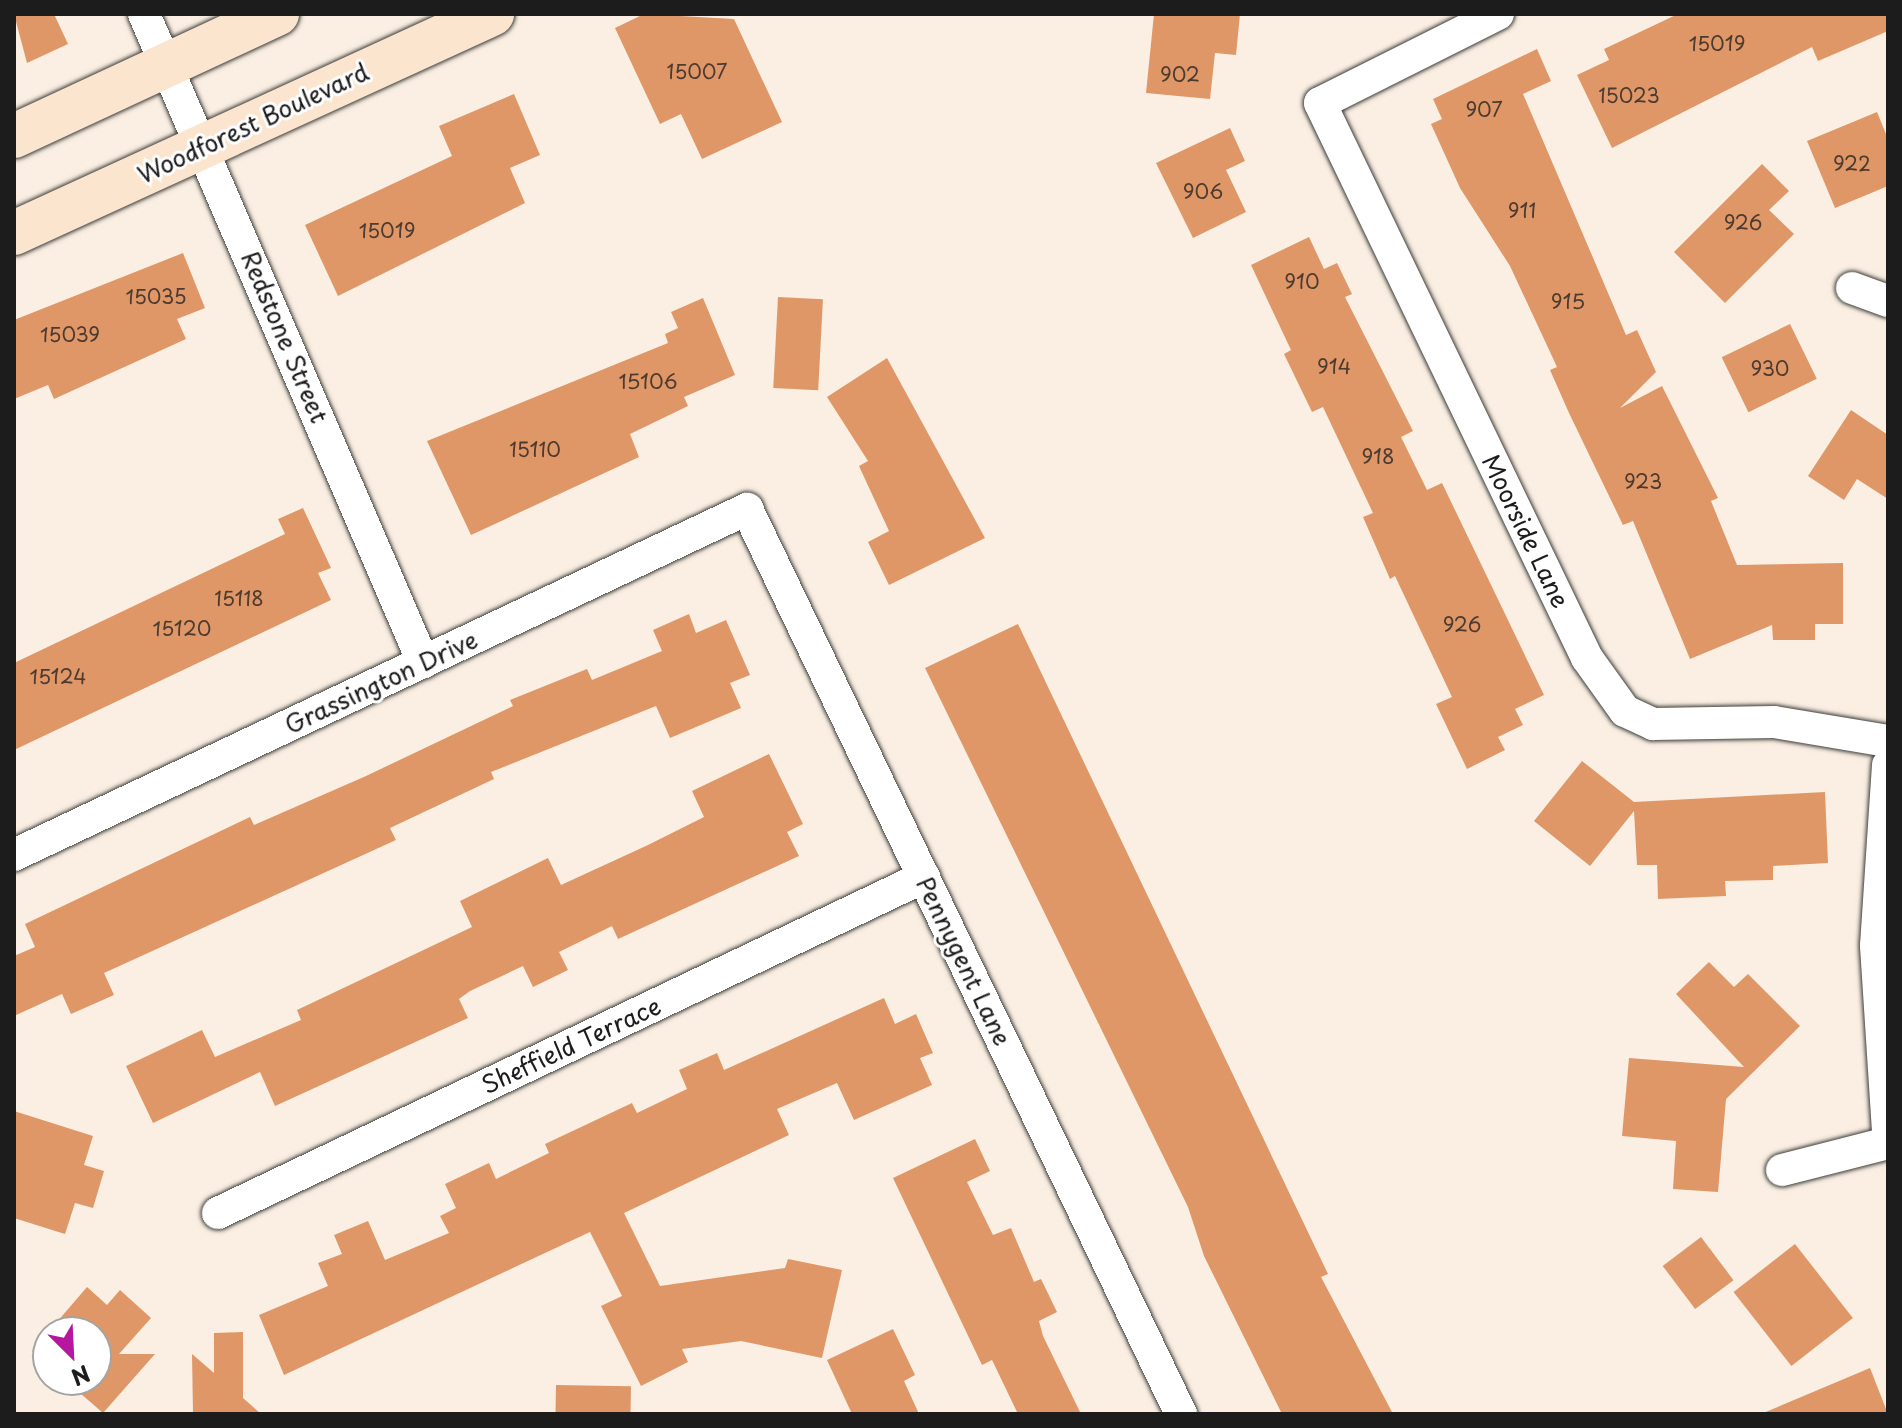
<!DOCTYPE html>
<html>
<head>
<meta charset="utf-8">
<style>
	body { margin:0 }
	#map { position:relative; width:1902px; height:1428px; overflow:hidden; background:#faefe2; font-family:"Playpen Sans",sans-serif }
	div>[style] { position:absolute }
	[style*='--x'] { left:calc(var(--x)*1px); top:calc(var(--y)*1px); width:calc(var(--w)*1px); rotate:calc(var(--a)*1deg) }
	.building>* { inset:0; background:#df9768; transform-origin:0 0 }
	.roads { filter:drop-shadow(0 0 2px #3d3c3a) drop-shadow(0 0 2px #3d3c3a) }
	.minor>* { height:32px; margin:-16px; padding:0 16px; transform-origin:16px; border-radius:16px; background:#fff }
	.secondary>* { height:44px; margin:-22px; padding:0 22px; transform-origin:22px; border-radius:22px; background:#fbe5cf }
	span { translate:-50% -50%; white-space:nowrap; text-align:center; line-height:1.15; -webkit-text-stroke:6px #fff; paint-order:stroke }
	.number-label { font-size:20px; color:#4d3b2f }
	.number-label span { -webkit-text-stroke-width:0 }
	.street-label { font-size:24px; color:#1c1c1c }
	.frame { position:absolute; inset:0; border:16px solid #1c1c1c; pointer-events:none }
	.north { position:absolute; left:32px; top:1316px; width:80px; height:80px; box-sizing:border-box; background:#fff; border:2px solid #a4a4a4; border-radius:50%; rotate:156deg; font-size:22px; font-weight:700; line-height:32px; text-align:center; color:#1c1c1c }
	.north::after { content:''; display:block; margin:auto; width:28px; height:36px; background:#b5179e; clip-path:polygon(50% 0,100% 100%,50% 72%,0 100%) }
</style>
</head>
<body>
<div id="map">
	<div class="building">
		<i style="clip-path:polygon(14px 14px,54px 14px,68px 44px,27px 63px)"></i>
		<i style="clip-path:polygon(644px 14px,734px 19px,782px 122px,702px 159px,681px 114px,660px 124px,615px 28px)"></i>
		<i style="clip-path:polygon(1154px 14px,1240px 14px,1236px 55px,1215px 53px,1210px 99px,1146px 93px)"></i>
		<i style="clip-path:polygon(1678px 14px,1888px 14px,1888px 31px,1818px 61px,1812px 47px,1612px 148px,1577px 75px,1609px 60px,1604px 49px)"></i>
		<i style="clip-path:polygon(1537px 49px,1551px 81px,1523px 94px,1626px 335px,1637px 330px,1656px 372px,1620px 408px,1662px 386px,1718px 498px,1711px 501px,1737px 565px,1843px 563px,1843px 624px,1815px 624px,1815px 640px,1773px 640px,1772px 625px,1690px 659px,1633px 521px,1623px 525px,1569px 413px,1550px 370px,1557px 367px,1510px 266px,1460px 188px,1431px 124px,1442px 119px,1433px 99px)"></i>
		<i style="clip-path:polygon(514px 94px,540px 155px,510px 168px,525px 203px,338px 296px,305px 225px,452px 156px,439px 126px)"></i>
		<i style="clip-path:polygon(1877px 112px,1888px 139px,1888px 186px,1835px 208px,1807px 141px)"></i>
		<i style="clip-path:polygon(1230px 128px,1245px 161px,1226px 170px,1246px 212px,1193px 238px,1156px 163px)"></i>
		<i style="clip-path:polygon(1762px 164px,1789px 191px,1769px 210px,1794px 234px,1725px 303px,1674px 252px)"></i>
		<i style="clip-path:polygon(1309px 237px,1324px 269px,1337px 263px,1352px 294px,1345px 297px,1413px 431px,1401px 437px,1427px 490px,1442px 483px,1544px 695px,1515px 709px,1523px 725px,1498px 737px,1505px 750px,1467px 769px,1436px 704px,1452px 697px,1395px 576px,1390px 579px,1363px 517px,1373px 513px,1323px 407px,1312px 412px,1284px 354px,1291px 350px,1251px 265px)"></i>
		<i style="clip-path:polygon(183px 253px,205px 308px,177px 319px,186px 339px,54px 399px,48px 385px,14px 399px,14px 320px)"></i>
		<i style="left:778px;top:297px;width:45px;height:91px;rotate:3deg"></i>
		<i style="clip-path:polygon(703px 298px,735px 375px,684px 397px,688px 406px,630px 434px,639px 457px,471px 535px,427px 441px,668px 343px,665px 334px,678px 328px,671px 312px)"></i>
		<i style="left:1790px;top:324px;width:61px;height:76px;rotate:64deg"></i>
		<i style="clip-path:polygon(887px 358px,985px 538px,889px 585px,868px 542px,889px 531px,859px 466px,868px 461px,827px 397px)"></i>
		<i style="clip-path:polygon(1851px 410px,1888px 435px,1888px 499px,1857px 479px,1844px 500px,1808px 476px)"></i>
		<i style="clip-path:polygon(303px 508px,331px 568px,318px 573px,331px 600px,14px 750px,14px 663px,285px 534px,278px 519px)"></i>
		<i style="clip-path:polygon(689px 614px,696px 633px,726px 620px,750px 675px,730px 683px,741px 708px,670px 738px,656px 706px,491px 772px,494px 779px,390px 828px,396px 840px,104px 973px,114px 995px,71px 1014px,62px 994px,14px 1016px,14px 956px,35px 947px,25px 924px,250px 817px,254px 825px,366px 776px,513px 706px,510px 700px,587px 669px,592px 680px,662px 651px,653px 630px)"></i>
		<i style="clip-path:polygon(1018px 624px,1328px 1274px,1321px 1277px,1393px 1414px,1282px 1414px,1204px 1256px,1188px 1207px,925px 668px)"></i>
		<i style="clip-path:polygon(769px 754px,803px 824px,787px 832px,799px 856px,618px 939px,612px 926px,559px 952px,568px 970px,533px 987px,523px 966px,470px 991px,459px 999px,468px 1018px,275px 1106px,260px 1072px,153px 1123px,126px 1066px,202px 1030px,215px 1057px,301px 1020px,297px 1010px,472px 927px,460px 901px,548px 858px,561px 885px,648px 845px,704px 817px,692px 791px)"></i>
		<i style="clip-path:polygon(1582px 761px,1634px 802px,1825px 792px,1828px 863px,1773px 866px,1773px 880px,1725px 881px,1726px 896px,1658px 899px,1657px 865px,1637px 865px,1634px 811px,1590px 866px,1534px 821px)"></i>
		<i style="clip-path:polygon(1709px 962px,1734px 987px,1748px 974px,1800px 1026px,1726px 1099px,1718px 1192px,1673px 1189px,1676px 1141px,1622px 1136px,1629px 1058px,1744px 1067px,1676px 994px)"></i>
		<i style="clip-path:polygon(884px 998px,895px 1024px,916px 1014px,933px 1053px,920px 1058px,932px 1085px,854px 1120px,837px 1083px,777px 1109px,789px 1135px,624px 1213px,660px 1286px,785px 1268px,788px 1259px,842px 1270px,822px 1358px,741px 1341px,682px 1349px,688px 1362px,641px 1386px,601px 1306px,622px 1296px,590px 1232px,284px 1375px,259px 1315px,328px 1286px,318px 1263px,342px 1254px,334px 1235px,368px 1221px,385px 1260px,449px 1233px,440px 1216px,456px 1208px,445px 1184px,489px 1163px,496px 1179px,549px 1153px,545px 1144px,632px 1103px,637px 1113px,687px 1089px,679px 1070px,717px 1053px,724px 1070px)"></i>
		<i style="clip-path:polygon(14px 1111px,93px 1136px,84px 1165px,104px 1171px,93px 1208px,75px 1203px,65px 1234px,14px 1218px)"></i>
		<i style="clip-path:polygon(975px 1139px,990px 1171px,967px 1182px,993px 1235px,1011px 1228px,1034px 1282px,1041px 1279px,1057px 1312px,1039px 1321px,1043px 1336px,1081px 1414px,1018px 1414px,992px 1360px,982px 1365px,893px 1178px)"></i>
		<i style="left:1701px;top:1237px;width:54px;height:48px;rotate:53deg"></i>
		<i style="left:1795px;top:1244px;width:94px;height:78px;rotate:52deg"></i>
		<i style="clip-path:polygon(87px 1287px,107px 1305px,120px 1290px,151px 1318px,119px 1354px,155px 1354px,103px 1413px,65px 1380px,96px 1380px,96px 1332px,48px 1332px,48px 1365px,32px 1351px)"></i>
		<i style="clip-path:polygon(893px 1329px,915px 1375px,904px 1381px,919px 1414px,852px 1414px,827px 1360px)"></i>
		<i style="clip-path:polygon(243px 1332px,243px 1398px,261px 1414px,193px 1414px,192px 1354px,214px 1373px,214px 1333px)"></i>
		<i style="clip-path:polygon(1870px 1368px,1888px 1414px,1761px 1414px)"></i>
		<i style="left:556px;top:1385px;width:75px;height:29px;rotate:1deg"></i>
	</div>
	<div class="roads">
		<div class="minor">
			<i style="--x:144;--y:14;--w:706;--a:66.71"></i>
			<i style="--x:1498;--y:14;--w:199;--a:153.4"></i>
			<i style="--x:1320;--y:103;--w:616;--a:64.31"></i>
			<i style="--x:1587;--y:658;--w:65;--a:54.4"></i>
			<i style="--x:1625;--y:711;--w:31;--a:25"></i>
			<i style="--x:1653;--y:724;--w:121;--a:-0.9"></i>
			<i style="--x:1774;--y:722;--w:116;--a:9.5"></i>
			<i style="--x:1852;--y:288;--w:38;--a:20"></i>
			<i style="--x:1888;--y:765;--w:181;--a:93.8"></i>
			<i style="--x:1876;--y:946;--w:186;--a:86.3"></i>
			<i style="--x:14;--y:855;--w:811;--a:-25.27"></i>
			<i style="--x:747;--y:509;--w:1004;--a:64.38"></i>
			<i style="--x:1782;--y:1170;--w:109;--a:-14.3"></i>
			<i style="--x:218;--y:1213;--w:782;--a:-25.45"></i>
		</div>
		<div class="secondary">
			<i style="--x:14;--y:136;--w:290;--a:-24.9"></i>
			<i style="--x:14;--y:233;--w:526;--a:-24.62"></i>
		</div>
	</div>
	<div class="number-label">
		<span style="left:1717px;top:43px">15019</span>
		<span style="left:697px;top:71px">15007</span>
		<span style="left:1180px;top:74px">902</span>
		<span style="left:1629px;top:95px">15023</span>
		<span style="left:1484px;top:109px">907</span>
		<span style="left:1852px;top:163px">922</span>
		<span style="left:1203px;top:191px">906</span>
		<span style="left:1522px;top:210px">911</span>
		<span style="left:1743px;top:222px">926</span>
		<span style="left:387px;top:230px">15019</span>
		<span style="left:1302px;top:281px">910</span>
		<span style="left:156px;top:296px">15035</span>
		<span style="left:1568px;top:301px">915</span>
		<span style="left:70px;top:334px">15039</span>
		<span style="left:1334px;top:366px">914</span>
		<span style="left:1770px;top:368px">930</span>
		<span style="left:648px;top:381px">15106</span>
		<span style="left:535px;top:449px">15110</span>
		<span style="left:1378px;top:456px">918</span>
		<span style="left:1643px;top:481px">923</span>
		<span style="left:239px;top:598px">15118</span>
		<span style="left:1462px;top:624px">926</span>
		<span style="left:182px;top:628px">15120</span>
		<span style="left:58px;top:676px">15124</span>
	</div>
	<div class="street-label">
		<span style="left:253px;top:123px;rotate:-25deg">Woodforest Boulevard</span>
		<span style="left:285px;top:337px;rotate:67deg">Redstone Street</span>
		<span style="left:1526px;top:531px;rotate:64deg">Moorside Lane</span>
		<span style="left:381px;top:682px;rotate:-25deg">Grassington Drive</span>
		<span style="left:964px;top:961px;rotate:64deg">Pennygent Lane</span>
		<span style="left:571px;top:1045px;rotate:-25deg">Sheffield Terrace</span>
	</div>
	<div class="frame"></div>
	<div class="north">N</div>
</div>
</body>
</html>
